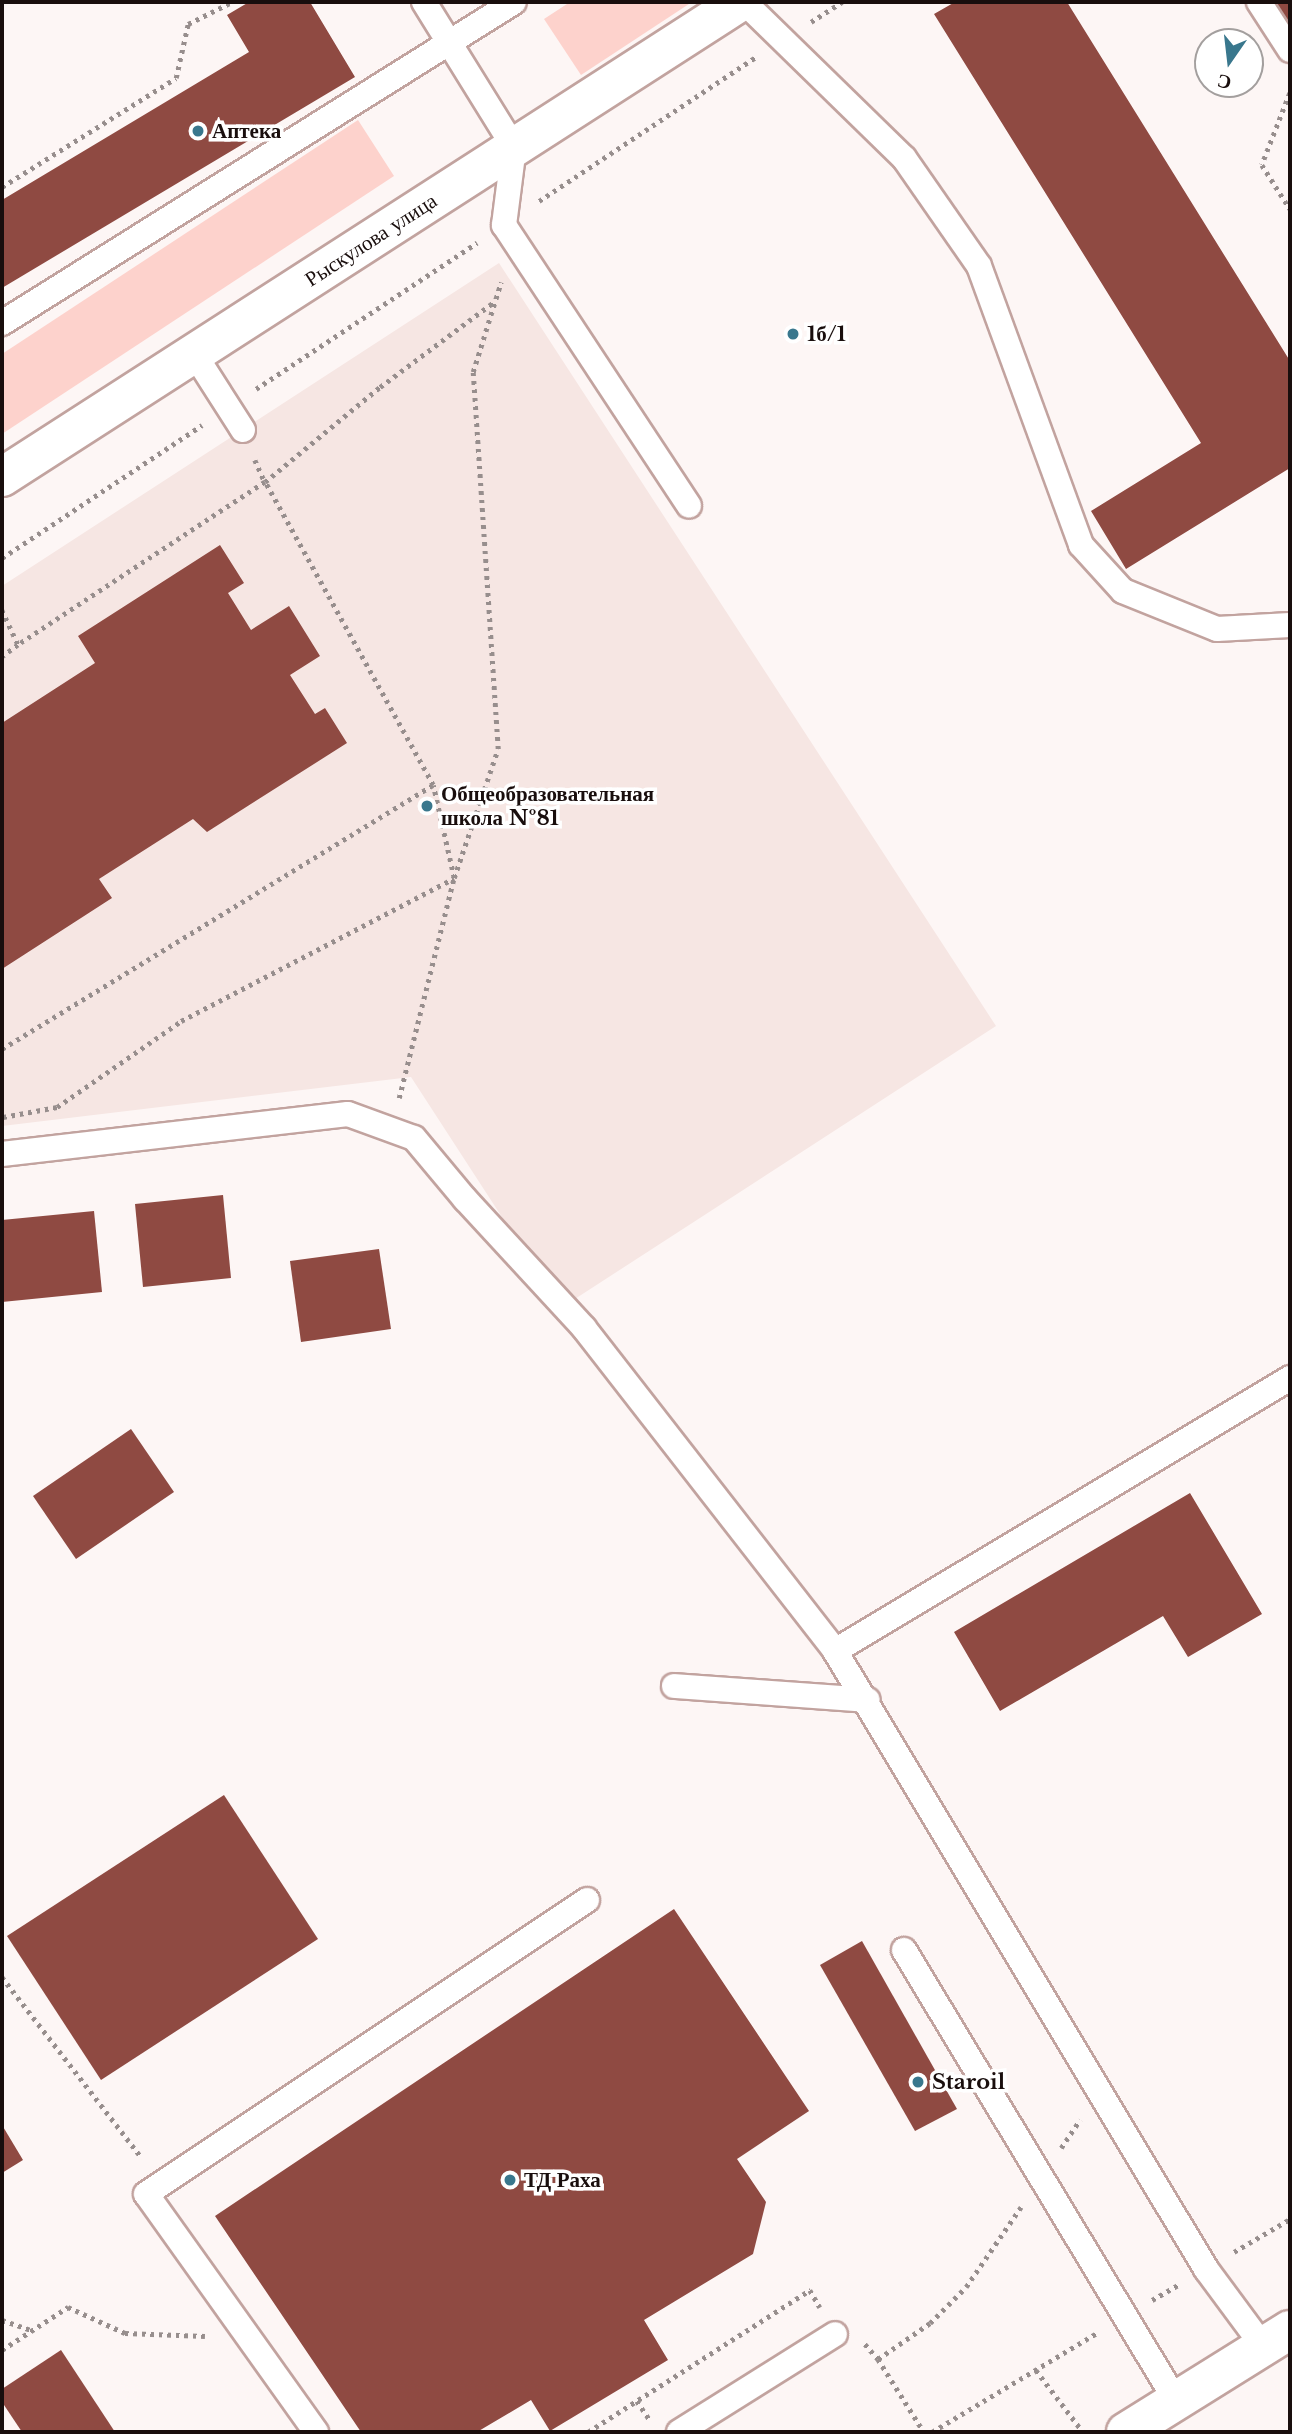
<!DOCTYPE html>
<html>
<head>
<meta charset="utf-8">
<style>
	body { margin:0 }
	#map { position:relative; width:1292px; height:2434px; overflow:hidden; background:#fdf6f5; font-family:"Libre Baskerville",serif }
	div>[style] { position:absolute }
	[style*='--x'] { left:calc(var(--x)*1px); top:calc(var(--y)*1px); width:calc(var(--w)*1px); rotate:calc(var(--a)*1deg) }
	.built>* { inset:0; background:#f6e6e3 }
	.green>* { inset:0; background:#fdd2cc }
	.building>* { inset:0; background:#8f4a42 }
	.path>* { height:4.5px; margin-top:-2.25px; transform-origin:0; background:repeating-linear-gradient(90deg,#978e8d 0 3.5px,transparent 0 8.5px) }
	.roads { filter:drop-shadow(2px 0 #c2a39f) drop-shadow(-2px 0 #c2a39f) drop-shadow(0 2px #c2a39f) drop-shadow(0 -2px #c2a39f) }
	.lane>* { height:24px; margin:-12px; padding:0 12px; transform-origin:12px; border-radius:12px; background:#fff }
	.street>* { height:38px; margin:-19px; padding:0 19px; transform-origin:19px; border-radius:19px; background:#fff }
	.secondary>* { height:38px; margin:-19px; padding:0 19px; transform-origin:19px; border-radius:19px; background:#fff }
	.dots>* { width:19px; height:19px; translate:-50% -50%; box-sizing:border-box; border:4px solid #fff; border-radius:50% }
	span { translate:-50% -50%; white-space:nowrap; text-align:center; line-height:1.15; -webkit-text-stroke:7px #fff; paint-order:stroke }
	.poi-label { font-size:21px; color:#190e0d; font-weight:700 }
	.left { translate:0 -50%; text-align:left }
	.street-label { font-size:21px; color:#190e0d }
	.frame { position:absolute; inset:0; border:4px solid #190e0d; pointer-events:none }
	.north { position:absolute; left:1194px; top:28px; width:70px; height:70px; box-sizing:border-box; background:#fff; border:2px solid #a39f9e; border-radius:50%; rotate:194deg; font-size:19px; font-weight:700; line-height:28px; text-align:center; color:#190e0d }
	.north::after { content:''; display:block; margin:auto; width:24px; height:32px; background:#39778d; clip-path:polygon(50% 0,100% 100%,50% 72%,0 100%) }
</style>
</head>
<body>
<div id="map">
	<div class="built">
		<i style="clip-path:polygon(499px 263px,996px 1026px,561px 1308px,411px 1077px,2px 1126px,2px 586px)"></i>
	</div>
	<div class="green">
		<i style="clip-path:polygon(570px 2px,692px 2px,581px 75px,544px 19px)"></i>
		<i style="clip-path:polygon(358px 120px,394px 176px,2px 434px,2px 354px)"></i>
	</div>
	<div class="building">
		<i style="clip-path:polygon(249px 2px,310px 2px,355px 77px,2px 288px,2px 200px,249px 52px,227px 15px)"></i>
		<i style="clip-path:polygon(955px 2px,1067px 2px,1290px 361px,1290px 468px,1126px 569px,1091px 511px,1201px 443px,934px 14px)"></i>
		<i style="clip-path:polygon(1274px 2px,1290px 2px,1290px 29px)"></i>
		<i style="clip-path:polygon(220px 545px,244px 583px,228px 593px,251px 630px,289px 606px,320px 656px,290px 675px,315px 714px,325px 708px,347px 743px,207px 832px,193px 819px,99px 879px,112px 898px,2px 969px,2px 723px,95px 663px,78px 636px)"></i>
		<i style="clip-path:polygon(223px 1195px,231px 1278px,143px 1287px,135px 1204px)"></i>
		<i style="clip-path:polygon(94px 1211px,102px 1292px,2px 1302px,2px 1220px)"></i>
		<i style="clip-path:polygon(379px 1249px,391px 1329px,301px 1342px,290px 1261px)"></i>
		<i style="clip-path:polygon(131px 1429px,174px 1492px,76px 1559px,33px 1496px)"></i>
		<i style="clip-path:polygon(1190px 1493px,1262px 1614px,1188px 1657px,1163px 1616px,1000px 1711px,954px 1632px)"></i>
		<i style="clip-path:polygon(224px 1795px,318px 1939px,101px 2080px,7px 1936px)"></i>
		<i style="clip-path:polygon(674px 1909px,809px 2111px,737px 2159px,766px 2202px,753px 2254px,644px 2320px,668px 2360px,550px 2431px,531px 2400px,477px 2432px,361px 2432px,215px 2216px)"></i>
		<i style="clip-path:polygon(862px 1941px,957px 2109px,915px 2131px,820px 1965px)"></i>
		<i style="clip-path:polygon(2px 2125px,23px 2160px,2px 2173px)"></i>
		<i style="clip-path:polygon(61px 2350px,115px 2432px,22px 2432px,2px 2402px,2px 2389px)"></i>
	</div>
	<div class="path">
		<i style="--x:811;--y:22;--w:37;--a:-33"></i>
		<i style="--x:1290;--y:93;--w:77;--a:111.3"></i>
		<i style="--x:1262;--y:165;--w:52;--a:57.5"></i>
		<i style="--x:2;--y:187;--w:205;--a:-32.1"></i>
		<i style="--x:176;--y:78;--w:55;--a:-77.5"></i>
		<i style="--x:188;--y:24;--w:49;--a:-26.6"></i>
		<i style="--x:539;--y:201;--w:260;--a:-33.6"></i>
		<i style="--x:256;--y:389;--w:265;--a:-33.5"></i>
		<i style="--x:255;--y:460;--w:24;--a:66"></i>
		<i style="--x:265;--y:482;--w:149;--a:-39.6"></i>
		<i style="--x:380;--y:387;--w:142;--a:-36.7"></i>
		<i style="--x:2;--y:558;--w:240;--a:-33.6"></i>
		<i style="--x:2;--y:610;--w:38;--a:65"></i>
		<i style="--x:18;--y:645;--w:20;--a:143"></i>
		<i style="--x:2;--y:1049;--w:505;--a:-31.49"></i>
		<i style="--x:399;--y:1098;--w:227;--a:-76"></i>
		<i style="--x:454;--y:878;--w:136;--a:-71.2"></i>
		<i style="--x:498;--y:749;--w:378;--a:-93.8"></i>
		<i style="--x:473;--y:372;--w:94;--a:-72.7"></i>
		<i style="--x:3;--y:1117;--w:55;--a:-10.5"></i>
		<i style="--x:57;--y:1107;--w:151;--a:-34.7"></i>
		<i style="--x:181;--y:1021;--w:308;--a:-27.6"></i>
		<i style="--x:454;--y:878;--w:95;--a:-102.7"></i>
		<i style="--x:433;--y:785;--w:346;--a:-119"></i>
		<i style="--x:265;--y:482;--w:296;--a:146.6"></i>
		<i style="--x:2;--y:1977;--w:229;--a:52.3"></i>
		<i style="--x:1061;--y:2148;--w:34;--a:-56"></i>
		<i style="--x:1234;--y:2252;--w:65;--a:-30.5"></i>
		<i style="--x:1152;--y:2300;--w:30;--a:-30"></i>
		<i style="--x:2;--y:2320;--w:31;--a:19"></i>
		<i style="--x:865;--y:2344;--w:20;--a:49"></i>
		<i style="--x:878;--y:2359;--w:86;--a:57.8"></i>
		<i style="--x:2;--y:2350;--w:79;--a:-33.1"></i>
		<i style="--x:68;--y:2307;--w:63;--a:24.5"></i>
		<i style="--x:125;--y:2333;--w:80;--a:2.1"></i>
		<i style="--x:878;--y:2359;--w:63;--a:-34.7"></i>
		<i style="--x:930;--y:2323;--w:51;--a:-45"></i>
		<i style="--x:966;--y:2287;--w:97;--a:-55.5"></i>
		<i style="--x:1036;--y:2370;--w:78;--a:52.8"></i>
		<i style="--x:637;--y:2401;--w:23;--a:56"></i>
		<i style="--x:588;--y:2432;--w:264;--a:-32.6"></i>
		<i style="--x:810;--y:2290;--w:20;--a:60"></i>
		<i style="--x:932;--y:2432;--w:192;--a:-31"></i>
	</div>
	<div class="roads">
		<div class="lane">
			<i style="--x:424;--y:2;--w:171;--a:58.2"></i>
			<i style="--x:514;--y:147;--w:79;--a:97.3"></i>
			<i style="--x:504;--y:225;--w:336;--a:56.6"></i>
			<i style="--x:744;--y:2;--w:223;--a:44.3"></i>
			<i style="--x:904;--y:158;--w:131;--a:55.2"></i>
			<i style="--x:979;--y:266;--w:297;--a:69.9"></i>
			<i style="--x:1081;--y:545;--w:62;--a:47.6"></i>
			<i style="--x:1123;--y:591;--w:101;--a:22"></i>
			<i style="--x:1217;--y:629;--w:73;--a:-3.1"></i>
			<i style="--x:1259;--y:2;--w:57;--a:57.1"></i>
			<i style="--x:2;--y:323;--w:604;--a:-32.09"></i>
			<i style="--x:195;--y:355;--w:89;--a:57.4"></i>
			<i style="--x:2;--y:1154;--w:348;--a:-6.6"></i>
			<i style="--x:348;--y:1114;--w:70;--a:20"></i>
			<i style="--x:414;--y:1138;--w:80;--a:50.1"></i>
			<i style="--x:465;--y:1199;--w:176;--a:47.3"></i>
			<i style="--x:584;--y:1328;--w:409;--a:52.1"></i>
			<i style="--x:835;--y:1651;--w:721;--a:59.02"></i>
			<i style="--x:1206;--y:2269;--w:96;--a:53.5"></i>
			<i style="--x:835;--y:1651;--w:531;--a:-30.96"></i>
			<i style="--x:674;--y:1686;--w:194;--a:4.1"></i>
			<i style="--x:904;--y:1950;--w:524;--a:58.89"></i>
			<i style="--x:316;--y:2432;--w:292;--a:-125.5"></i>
			<i style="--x:146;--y:2194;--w:530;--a:-33.69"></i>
			<i style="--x:679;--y:2432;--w:184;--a:-32.1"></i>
		</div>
		<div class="street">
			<i style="--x:2;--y:477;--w:878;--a:-32.77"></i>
		</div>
		<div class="secondary">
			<i style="--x:1126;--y:2432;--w:193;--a:-31.9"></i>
		</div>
	</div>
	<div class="dots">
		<i style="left:198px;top:131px;background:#39778d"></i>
		<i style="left:793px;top:334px;background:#39778d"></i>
		<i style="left:427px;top:806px;background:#39778d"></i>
		<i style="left:918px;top:2082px;background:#39778d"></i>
		<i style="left:510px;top:2180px;background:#39778d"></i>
	</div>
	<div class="poi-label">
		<span class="left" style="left:212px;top:131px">Аптека</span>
		<span class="left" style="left:807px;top:334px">1б/1</span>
		<span class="left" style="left:441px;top:806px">Общеобразовательная<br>школа №81</span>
		<span class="left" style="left:932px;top:2082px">Staroil</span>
		<span class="left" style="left:524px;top:2180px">ТД Раха</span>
	</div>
	<div class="street-label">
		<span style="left:371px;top:240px;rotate:-33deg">Рыскулова улица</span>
	</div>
	<div class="frame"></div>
	<div class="north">С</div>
</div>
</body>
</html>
